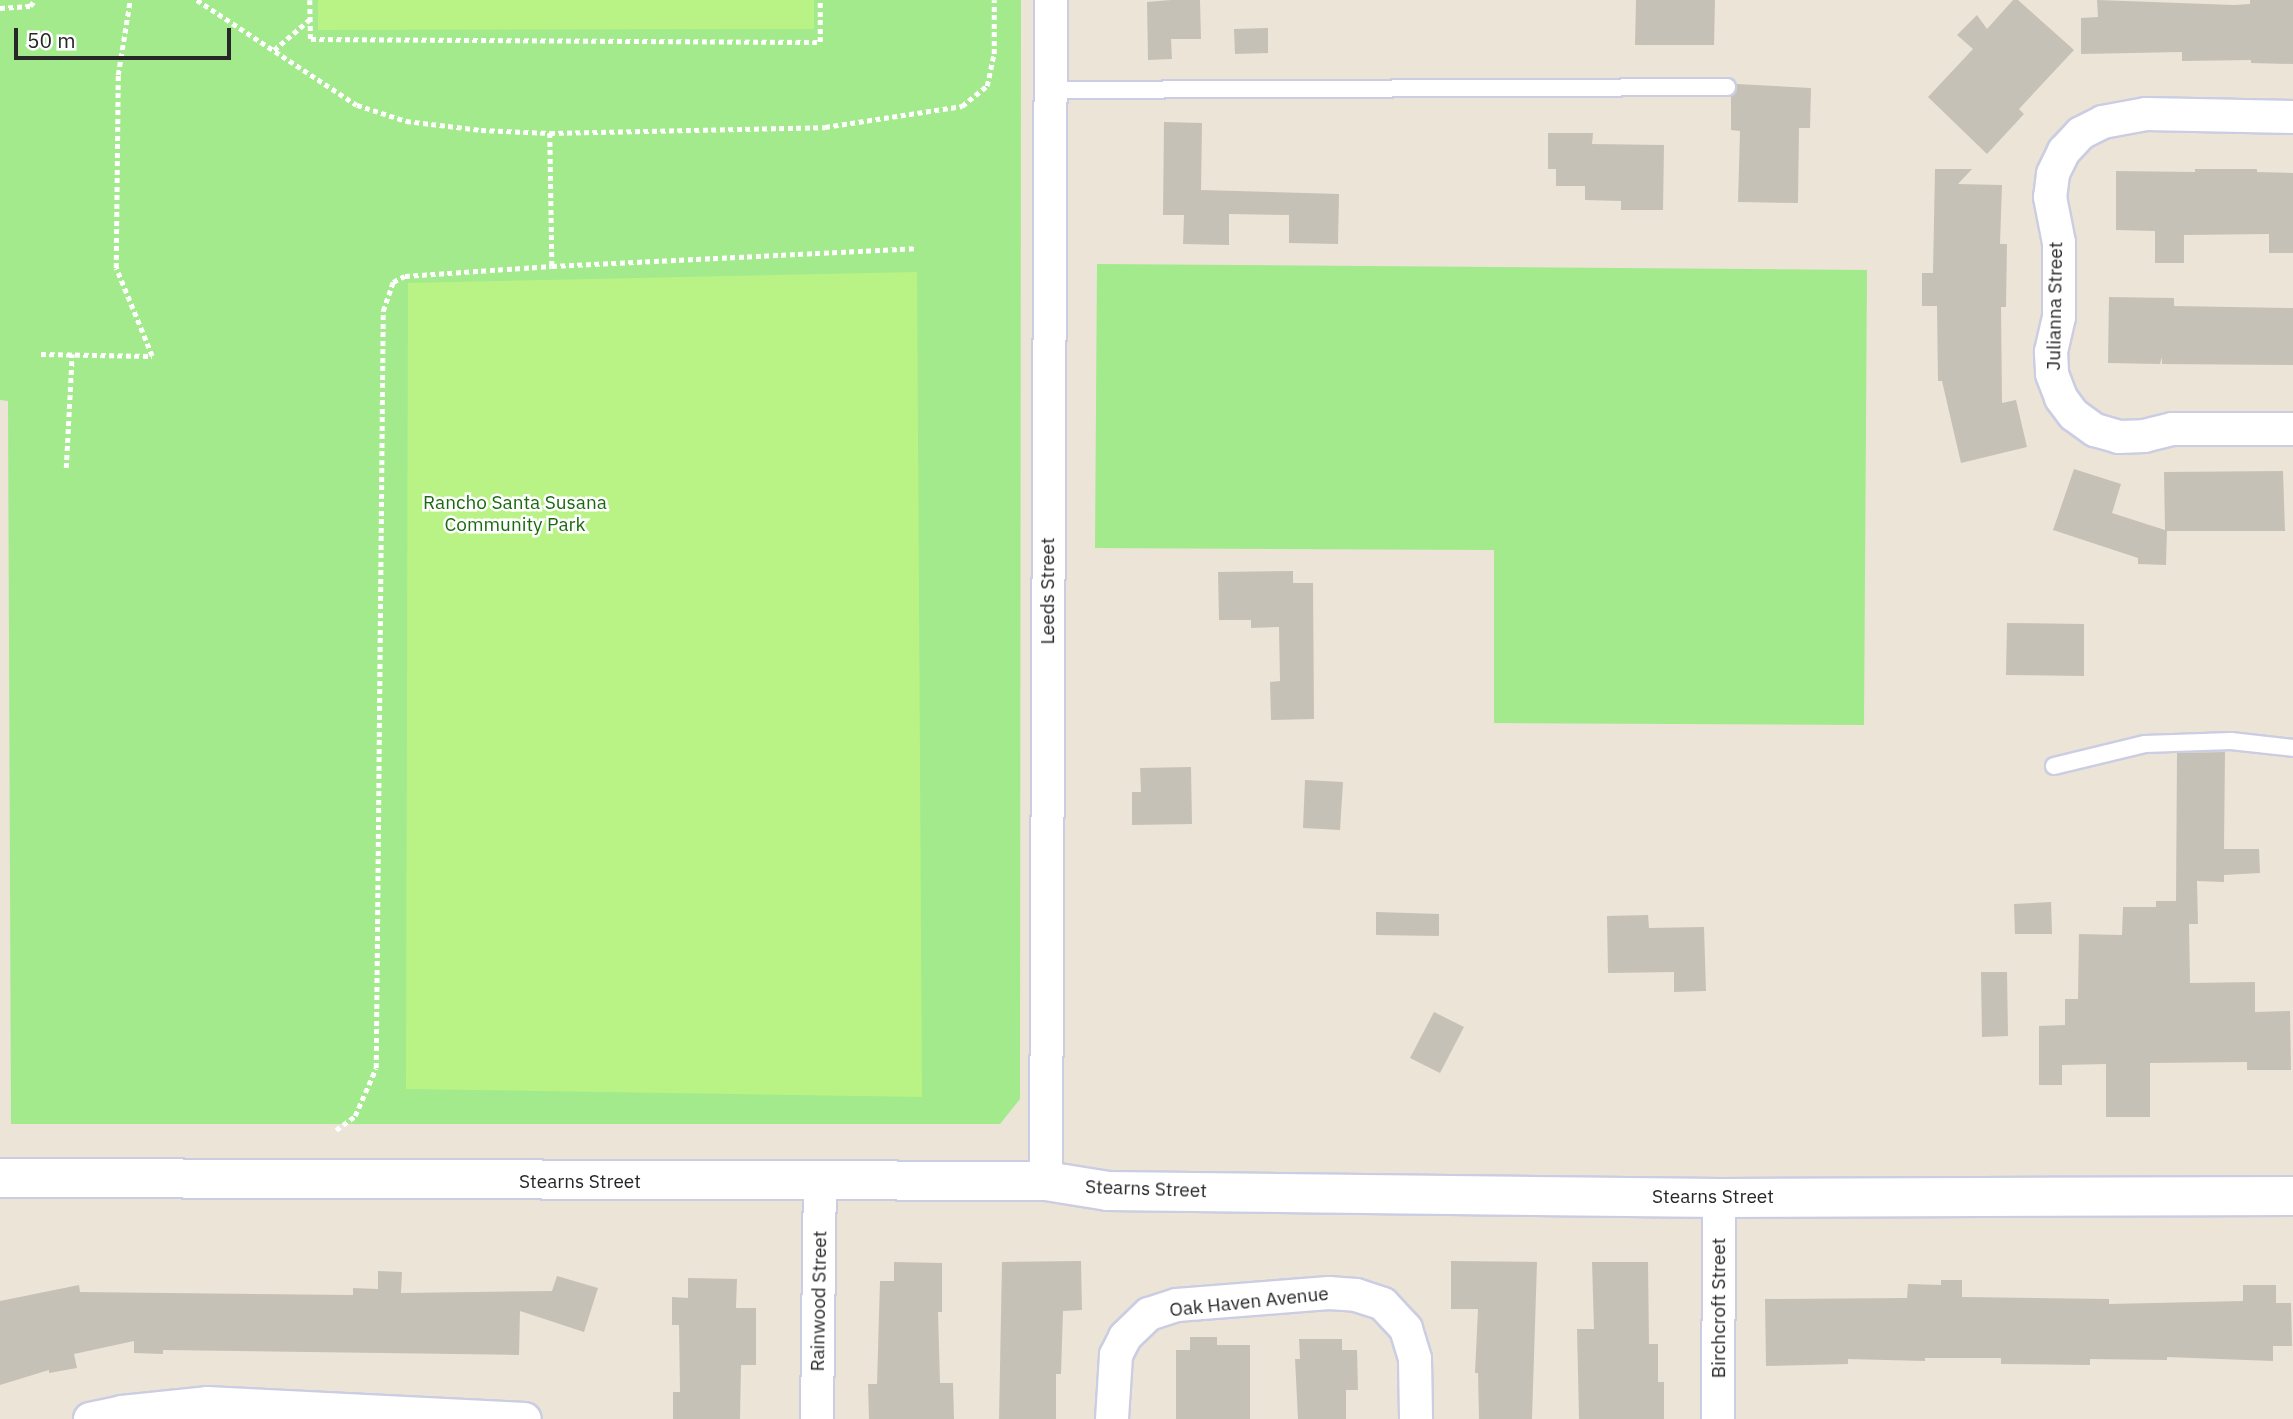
<!DOCTYPE html>
<html>
<head>
<meta charset="utf-8">
<style>
	body { margin:0 }
	#map { position:relative; width:2293px; height:1419px; overflow:hidden; background:#ece4d6; font-family:"IBM Plex Sans",sans-serif }
	div>[style] { position:absolute }
	[style*='--x'] { left:calc(var(--x)*1px); top:calc(var(--y)*1px); width:calc(var(--w)*1px); rotate:calc(var(--a)*1deg) }
	.green>* { inset:0; background:#a2ea8b }
	.pitch>* { inset:0; background:#b9f385 }
	.building>* { inset:0; background:#c6c1b6 }
	.path>* { height:4.5px; margin-top:-2.25px; transform-origin:0; background:repeating-linear-gradient(90deg,#fff 0 5px,transparent 0 8.5px) }
	.roads { filter:drop-shadow(2px 0 #cbcde2) drop-shadow(-2px 0 #cbcde2) drop-shadow(0 2px #cbcde2) drop-shadow(0 -2px #cbcde2) }
	.lane>* { height:16px; margin:-8px; padding:0 8px; transform-origin:8px; border-radius:8px; background:#fff }
	.street>* { height:32px; margin:-16px; padding:0 16px; transform-origin:16px; border-radius:16px; background:#fff }
	.secondary>* { height:38px; margin:-19px; padding:0 19px; transform-origin:19px; border-radius:19px; background:#fff }
	span { translate:-50% -50%; white-space:nowrap; text-align:center; line-height:1.15; -webkit-text-stroke:5px #fff; paint-order:stroke }
	.street-label { font-size:19px; color:#272727 }
	.park-label { font-size:19px; color:#1a6a11 }
	.scale { position:absolute; left:14px; top:28px; width:217px; height:32px; box-sizing:border-box; border:4px solid #272727; border-top:0; padding-left:9px; font-size:21px; line-height:24px; white-space:nowrap; color:#272727; -webkit-text-stroke:5px #fff; paint-order:stroke }
</style>
</head>
<body>
<div id="map">
	<div class="green">
		<i style="clip-path:polygon(0 0,1021px 0,1020px 1099px,1000px 1124px,11px 1124px,8px 401px,0 400px)"></i>
		<i style="clip-path:polygon(1097px 264px,1867px 270px,1864px 725px,1494px 723px,1494px 550px,1095px 548px)"></i>
	</div>
	<div class="pitch">
		<i style="clip-path:polygon(318px 0,814px 0,814px 29px,318px 30px)"></i>
		<i style="clip-path:polygon(917px 272px,922px 1097px,406px 1089px,408px 283px)"></i>
	</div>
	<div class="building">
		<i style="clip-path:polygon(1171px 0,1200px 0,1201px 39px,1171px 39px,1172px 59px,1148px 60px,1147px 2px)"></i>
		<i style="clip-path:polygon(1636px 0,1715px 0,1714px 45px,1635px 45px)"></i>
		<i style="clip-path:polygon(2013px 0,2018px 0,2074px 50px,2019px 109px,2024px 114px,1987px 154px,1928px 97px,1973px 49px,1957px 35px,1977px 15px,1987px 29px)"></i>
		<i style="clip-path:polygon(2097px 0,2234px 5px,2250px 4px,2250px 0,2293px 0,2293px 64px,2251px 63px,2251px 60px,2182px 61px,2182px 52px,2081px 54px,2081px 18px,2098px 17px)"></i>
		<i style="clip-path:polygon(1268px 28px,1268px 53px,1235px 54px,1234px 29px)"></i>
		<i style="clip-path:polygon(1737px 84px,1811px 88px,1810px 128px,1799px 128px,1798px 203px,1738px 202px,1740px 131px,1731px 130px,1731px 96px,1736px 92px)"></i>
		<i style="clip-path:polygon(1164px 122px,1202px 123px,1201px 190px,1339px 194px,1338px 244px,1289px 243px,1289px 215px,1229px 214px,1229px 245px,1183px 244px,1184px 215px,1163px 215px)"></i>
		<i style="clip-path:polygon(1548px 133px,1593px 133px,1592px 144px,1664px 145px,1663px 210px,1621px 210px,1621px 201px,1585px 200px,1585px 186px,1556px 186px,1556px 169px,1548px 169px)"></i>
		<i style="clip-path:polygon(1935px 169px,1972px 169px,1958px 184px,2002px 185px,2000px 244px,2007px 244px,2006px 307px,2001px 307px,2002px 403px,2016px 400px,2027px 447px,1961px 463px,1942px 381px,1938px 381px,1937px 306px,1922px 306px,1922px 273px,1933px 273px)"></i>
		<i style="clip-path:polygon(2195px 169px,2257px 169px,2257px 172px,2293px 173px,2293px 253px,2269px 253px,2269px 234px,2184px 235px,2184px 263px,2155px 263px,2155px 231px,2116px 230px,2116px 171px,2195px 172px)"></i>
		<i style="clip-path:polygon(2109px 297px,2174px 298px,2174px 306px,2293px 308px,2293px 365px,2162px 364px,2162px 357px,2160px 364px,2108px 363px)"></i>
		<i style="clip-path:polygon(2074px 469px,2121px 484px,2112px 513px,2165px 530px,2164px 472px,2283px 471px,2285px 531px,2167px 531px,2166px 565px,2138px 564px,2138px 558px,2053px 530px)"></i>
		<i style="clip-path:polygon(1293px 571px,1293px 583px,1313px 583px,1314px 719px,1271px 720px,1270px 682px,1280px 681px,1279px 627px,1251px 628px,1251px 620px,1219px 620px,1218px 572px)"></i>
		<i style="clip-path:polygon(2007px 623px,2084px 624px,2084px 676px,2006px 675px)"></i>
		<i style="clip-path:polygon(2225px 752px,2224px 849px,2259px 849px,2260px 873px,2224px 875px,2224px 882px,2197px 881px,2198px 924px,2189px 924px,2190px 983px,2255px 982px,2255px 1012px,2290px 1011px,2291px 1070px,2247px 1070px,2247px 1062px,2150px 1063px,2150px 1117px,2106px 1117px,2106px 1064px,2062px 1065px,2062px 1085px,2039px 1085px,2039px 1026px,2065px 1025px,2065px 999px,2078px 999px,2079px 934px,2122px 935px,2123px 907px,2156px 907px,2156px 901px,2176px 901px,2177px 753px)"></i>
		<i style="clip-path:polygon(1191px 767px,1192px 824px,1132px 825px,1132px 792px,1141px 792px,1140px 768px)"></i>
		<i style="clip-path:polygon(1305px 780px,1343px 782px,1340px 830px,1303px 828px)"></i>
		<i style="clip-path:polygon(2051px 902px,2052px 934px,2015px 934px,2014px 904px)"></i>
		<i style="clip-path:polygon(1376px 912px,1439px 914px,1439px 936px,1376px 935px)"></i>
		<i style="clip-path:polygon(1648px 915px,1649px 928px,1704px 927px,1706px 991px,1674px 992px,1674px 972px,1608px 973px,1607px 916px)"></i>
		<i style="clip-path:polygon(1981px 972px,2007px 972px,2008px 1036px,1982px 1037px)"></i>
		<i style="clip-path:polygon(1434px 1012px,1464px 1027px,1440px 1073px,1410px 1058px)"></i>
		<i style="clip-path:polygon(1081px 1261px,1082px 1310px,1063px 1311px,1061px 1374px,1056px 1374px,1056px 1419px,999px 1419px,1002px 1262px)"></i>
		<i style="clip-path:polygon(1451px 1261px,1537px 1262px,1532px 1419px,1479px 1419px,1478px 1373px,1475px 1373px,1478px 1309px,1451px 1309px)"></i>
		<i style="clip-path:polygon(894px 1262px,942px 1263px,942px 1312px,938px 1312px,940px 1383px,953px 1383px,954px 1419px,869px 1419px,868px 1384px,877px 1384px,880px 1281px,894px 1281px)"></i>
		<i style="clip-path:polygon(1592px 1262px,1648px 1262px,1649px 1344px,1658px 1344px,1658px 1382px,1664px 1382px,1664px 1419px,1579px 1419px,1577px 1329px,1594px 1329px)"></i>
		<i style="clip-path:polygon(378px 1271px,402px 1272px,401px 1293px,552px 1291px,557px 1276px,598px 1288px,584px 1332px,520px 1311px,519px 1355px,163px 1350px,163px 1354px,134px 1353px,134px 1341px,74px 1354px,77px 1368px,49px 1373px,49px 1370px,0 1385px,0 1301px,79px 1285px,80px 1292px,353px 1295px,353px 1288px,378px 1289px)"></i>
		<i style="clip-path:polygon(688px 1278px,737px 1279px,736px 1308px,756px 1308px,756px 1365px,741px 1365px,740px 1419px,673px 1419px,673px 1392px,680px 1392px,679px 1325px,672px 1325px,672px 1297px,688px 1298px)"></i>
		<i style="clip-path:polygon(1941px 1280px,1962px 1280px,1962px 1297px,2109px 1299px,2109px 1304px,2243px 1301px,2243px 1285px,2276px 1285px,2276px 1303px,2291px 1303px,2292px 1346px,2273px 1346px,2273px 1361px,2167px 1357px,2167px 1360px,2090px 1359px,2090px 1365px,2001px 1364px,2001px 1358px,1925px 1358px,1925px 1361px,1848px 1359px,1848px 1364px,1766px 1366px,1765px 1299px,1907px 1298px,1908px 1284px,1941px 1285px)"></i>
		<i style="clip-path:polygon(1190px 1337px,1217px 1337px,1217px 1345px,1250px 1345px,1250px 1419px,1176px 1419px,1176px 1350px,1190px 1350px)"></i>
		<i style="clip-path:polygon(1299px 1339px,1342px 1339px,1342px 1350px,1357px 1350px,1358px 1390px,1346px 1390px,1346px 1419px,1298px 1419px,1295px 1359px,1300px 1359px)"></i>
	</div>
	<div class="path">
		<i style="--x:197;--y:0;--w:191;--a:33.3"></i>
		<i style="--x:357;--y:105;--w:52;--a:18.1"></i>
		<i style="--x:406;--y:121;--w:76;--a:6.8"></i>
		<i style="--x:481;--y:130;--w:69;--a:2.5"></i>
		<i style="--x:550;--y:133;--w:275;--a:-1.2"></i>
		<i style="--x:825;--y:127;--w:139;--a:-8.7"></i>
		<i style="--x:962;--y:106;--w:32;--a:-39"></i>
		<i style="--x:987;--y:86;--w:33;--a:-78"></i>
		<i style="--x:994;--y:54;--w:54;--a:-90"></i>
		<i style="--x:310;--y:0;--w:39;--a:89"></i>
		<i style="--x:311;--y:39;--w:509;--a:0.34"></i>
		<i style="--x:820;--y:42;--w:42;--a:-90"></i>
		<i style="--x:0;--y:8;--w:30;--a:-4"></i>
		<i style="--x:30;--y:6;--w:8;--a:-50"></i>
		<i style="--x:274;--y:50;--w:46;--a:-40.6"></i>
		<i style="--x:550;--y:133;--w:133;--a:89.1"></i>
		<i style="--x:41;--y:354;--w:111;--a:1"></i>
		<i style="--x:152;--y:356;--w:95;--a:-112.2"></i>
		<i style="--x:116;--y:268;--w:193;--a:-89.4"></i>
		<i style="--x:118;--y:75;--w:76;--a:-80.9"></i>
		<i style="--x:66;--y:468;--w:114;--a:-87"></i>
		<i style="--x:336;--y:1130;--w:24;--a:-36"></i>
		<i style="--x:355;--y:1116;--w:52;--a:-66.4"></i>
		<i style="--x:376;--y:1068;--w:757;--a:-89.47"></i>
		<i style="--x:383;--y:311;--w:31;--a:-71"></i>
		<i style="--x:393;--y:282;--w:13;--a:-27"></i>
		<i style="--x:405;--y:276;--w:147;--a:-3.9"></i>
		<i style="--x:552;--y:266;--w:364;--a:-2.8"></i>
	</div>
	<div class="roads">
		<div class="lane">
			<i style="--x:1050;--y:90;--w:677;--a:-0.25"></i>
			<i style="--x:2054;--y:766;--w:94;--a:-13.6"></i>
			<i style="--x:2145;--y:744;--w:86;--a:-2"></i>
			<i style="--x:2231;--y:741;--w:62;--a:6.4"></i>
		</div>
		<div class="street">
			<i style="--x:2293;--y:117;--w:147;--a:-178.8"></i>
			<i style="--x:2146;--y:114;--w:44;--a:169.5"></i>
			<i style="--x:2103;--y:122;--w:25;--a:153"></i>
			<i style="--x:2081;--y:133;--w:25;--a:133"></i>
			<i style="--x:2064;--y:151;--w:25;--a:116"></i>
			<i style="--x:2053;--y:174;--w:23;--a:97"></i>
			<i style="--x:2050;--y:197;--w:47;--a:78.9"></i>
			<i style="--x:2059;--y:243;--w:74;--a:90"></i>
			<i style="--x:2059;--y:317;--w:36;--a:103"></i>
			<i style="--x:2051;--y:352;--w:22;--a:87"></i>
			<i style="--x:2052;--y:374;--w:26;--a:69"></i>
			<i style="--x:2061;--y:398;--w:21;--a:53"></i>
			<i style="--x:2074;--y:415;--w:26;--a:36"></i>
			<i style="--x:2095;--y:430;--w:25;--a:16"></i>
			<i style="--x:2119;--y:437;--w:25;--a:-2"></i>
			<i style="--x:2144;--y:436;--w:29;--a:-14"></i>
			<i style="--x:2172;--y:429;--w:121;--a:0"></i>
			<i style="--x:1046;--y:1181;--w:1181;--a:-89.76"></i>
			<i style="--x:90;--y:1419;--w:33;--a:-12"></i>
			<i style="--x:122;--y:1412;--w:85;--a:-6"></i>
			<i style="--x:207;--y:1403;--w:318;--a:2.9"></i>
			<i style="--x:817;--y:1419;--w:236;--a:-89.3"></i>
			<i style="--x:1112;--y:1419;--w:64;--a:-86.4"></i>
			<i style="--x:1116;--y:1355;--w:20;--a:-63"></i>
			<i style="--x:1125;--y:1337;--w:33;--a:-44"></i>
			<i style="--x:1149;--y:1314;--w:29;--a:-18"></i>
			<i style="--x:1177;--y:1305;--w:152;--a:-4.5"></i>
			<i style="--x:1329;--y:1293;--w:27;--a:4"></i>
			<i style="--x:1356;--y:1295;--w:28;--a:18"></i>
			<i style="--x:1383;--y:1304;--w:34;--a:47"></i>
			<i style="--x:1406;--y:1329;--w:31;--a:73"></i>
			<i style="--x:1415;--y:1359;--w:60;--a:89"></i>
			<i style="--x:1718;--y:1419;--w:221;--a:-89.7"></i>
		</div>
		<div class="secondary">
			<i style="--x:0;--y:1178;--w:1046;--a:0.16"></i>
			<i style="--x:1046;--y:1181;--w:63;--a:9.2"></i>
			<i style="--x:1108;--y:1191;--w:611;--a:0.66"></i>
			<i style="--x:1719;--y:1198;--w:574;--a:-0.2"></i>
		</div>
	</div>
	<div class="street-label">
		<span style="left:2055px;top:306px;rotate:-89deg">Julianna Street</span>
		<span style="left:1048px;top:591px;rotate:-90deg">Leeds Street</span>
		<span style="left:580px;top:1182px">Stearns Street</span>
		<span style="left:1146px;top:1189px;rotate:2deg">Stearns Street</span>
		<span style="left:1713px;top:1197px">Stearns Street</span>
		<span style="left:819px;top:1301px;rotate:-89deg">Rainwood Street</span>
		<span style="left:1249px;top:1302px;rotate:-6deg">Oak Haven Avenue</span>
		<span style="left:1719px;top:1308px;rotate:-90deg">Birchcroft Street</span>
	</div>
	<div class="park-label">
		<span style="left:515px;top:514px">Rancho Santa Susana<br>Community Park</span>
	</div>
	<div class="scale">50 m</div>
</div>
</body>
</html>
